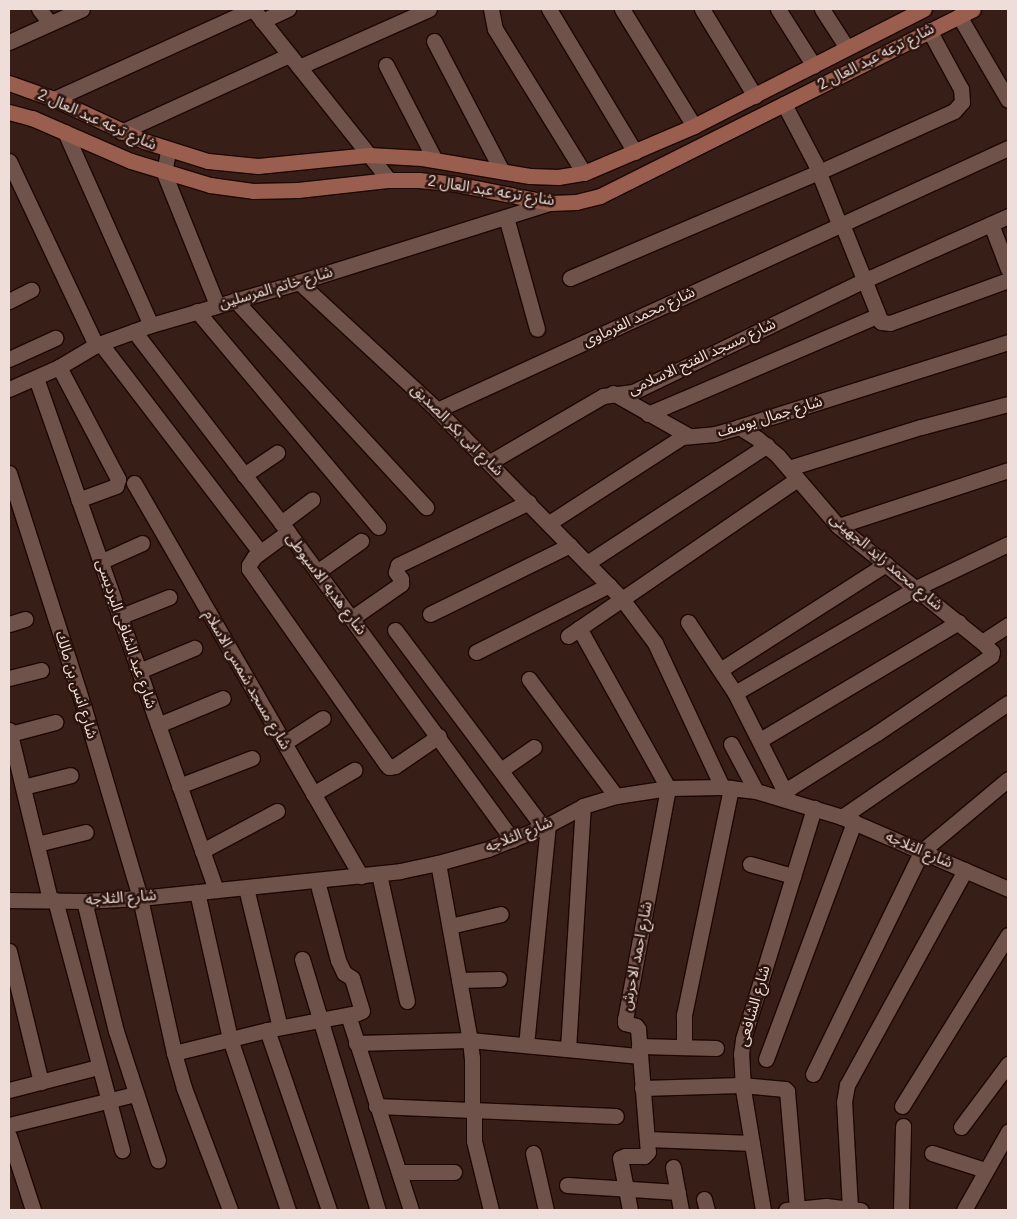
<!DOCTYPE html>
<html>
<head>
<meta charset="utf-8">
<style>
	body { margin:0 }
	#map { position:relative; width:1017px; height:1219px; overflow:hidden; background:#371e17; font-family:Roboto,"Noto Sans Arabic",sans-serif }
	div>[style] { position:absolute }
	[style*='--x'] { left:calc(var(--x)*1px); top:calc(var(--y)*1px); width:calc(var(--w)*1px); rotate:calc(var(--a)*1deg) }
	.roads { filter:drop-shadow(1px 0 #1d0703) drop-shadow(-1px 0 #1d0703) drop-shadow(0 1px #1d0703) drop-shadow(0 -1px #1d0703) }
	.street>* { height:15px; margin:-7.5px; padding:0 7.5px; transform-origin:7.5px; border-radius:7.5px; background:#6f524a }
	.secondary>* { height:15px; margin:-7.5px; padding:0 7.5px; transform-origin:7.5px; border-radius:7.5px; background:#995e4e }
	span { translate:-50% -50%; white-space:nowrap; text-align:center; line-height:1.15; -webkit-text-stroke:5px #2c140e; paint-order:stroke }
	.street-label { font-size:15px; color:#eeddd8 }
	.frame { position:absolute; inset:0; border:10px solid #eeddd8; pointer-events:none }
</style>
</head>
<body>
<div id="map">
	<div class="roads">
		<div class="street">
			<i style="--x:39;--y:9;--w:18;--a:52"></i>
			<i style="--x:253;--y:9;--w:218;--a:51.5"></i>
			<i style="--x:491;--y:9;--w:20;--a:79"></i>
			<i style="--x:495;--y:29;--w:169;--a:58.3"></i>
			<i style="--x:549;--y:9;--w:167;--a:59"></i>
			<i style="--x:622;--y:9;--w:137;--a:58.4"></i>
			<i style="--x:702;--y:9;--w:102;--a:58.7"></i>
			<i style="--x:778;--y:9;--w:67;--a:57.7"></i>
			<i style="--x:822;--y:9;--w:46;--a:57.3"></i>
			<i style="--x:959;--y:16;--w:97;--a:59.7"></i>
			<i style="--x:262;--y:21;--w:29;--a:-25"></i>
			<i style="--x:434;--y:41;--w:147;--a:62.4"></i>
			<i style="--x:9;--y:42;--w:80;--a:-24.3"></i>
			<i style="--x:386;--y:65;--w:107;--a:62.7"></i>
			<i style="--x:299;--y:67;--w:142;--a:-24"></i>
			<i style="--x:54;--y:99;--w:217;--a:-24.4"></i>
			<i style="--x:784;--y:104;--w:67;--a:62.3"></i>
			<i style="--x:815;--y:163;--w:68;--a:68.4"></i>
			<i style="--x:65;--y:132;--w:211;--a:66"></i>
			<i style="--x:121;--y:132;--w:185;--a:-24.6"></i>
			<i style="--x:168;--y:151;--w:22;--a:100"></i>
			<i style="--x:164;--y:173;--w:142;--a:68.1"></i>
			<i style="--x:9;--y:161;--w:204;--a:64.7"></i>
			<i style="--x:506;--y:217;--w:116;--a:74.5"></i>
			<i style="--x:842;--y:224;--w:105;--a:68.3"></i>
			<i style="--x:881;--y:322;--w:9;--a:6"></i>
			<i style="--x:890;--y:323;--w:126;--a:-20"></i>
			<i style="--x:991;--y:224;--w:48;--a:69.3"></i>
			<i style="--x:570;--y:278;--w:271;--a:-23.1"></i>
			<i style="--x:819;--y:172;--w:148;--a:-24.3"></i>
			<i style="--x:954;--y:111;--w:12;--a:-48"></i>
			<i style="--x:962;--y:102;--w:13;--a:-94"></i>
			<i style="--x:961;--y:89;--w:67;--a:-118.5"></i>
			<i style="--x:299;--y:282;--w:188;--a:42.8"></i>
			<i style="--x:437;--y:410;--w:264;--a:45.6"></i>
			<i style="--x:622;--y:599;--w:55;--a:53.1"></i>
			<i style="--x:655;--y:643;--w:159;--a:65"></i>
			<i style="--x:235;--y:300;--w:282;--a:47.3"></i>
			<i style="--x:9;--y:301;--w:25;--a:-27"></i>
			<i style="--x:197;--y:311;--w:282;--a:50"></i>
			<i style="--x:134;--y:331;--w:253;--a:52.5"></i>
			<i style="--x:288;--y:532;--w:381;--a:53.9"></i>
			<i style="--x:101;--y:344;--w:262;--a:52.6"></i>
			<i style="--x:9;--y:359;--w:51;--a:-24.5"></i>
			<i style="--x:59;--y:367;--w:127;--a:62.2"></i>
			<i style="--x:118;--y:479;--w:7;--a:106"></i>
			<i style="--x:116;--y:486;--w:40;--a:159.8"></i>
			<i style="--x:36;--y:378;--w:543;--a:70.63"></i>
			<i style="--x:9;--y:389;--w:55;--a:-23.7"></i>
			<i style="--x:59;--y:367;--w:43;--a:-30.7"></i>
			<i style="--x:96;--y:345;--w:59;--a:-20"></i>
			<i style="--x:151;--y:325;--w:154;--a:-16.2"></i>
			<i style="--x:299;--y:282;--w:263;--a:-17.5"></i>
			<i style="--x:613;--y:393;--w:87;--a:29.5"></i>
			<i style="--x:437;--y:410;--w:628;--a:-24.65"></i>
			<i style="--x:648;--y:414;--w:249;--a:-23.2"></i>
			<i style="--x:739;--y:427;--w:22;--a:32"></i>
			<i style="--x:758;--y:439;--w:26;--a:40"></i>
			<i style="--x:778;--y:456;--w:92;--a:49.4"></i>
			<i style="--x:838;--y:526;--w:185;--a:38.9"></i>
			<i style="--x:982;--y:642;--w:14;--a:45"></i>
			<i style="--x:992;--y:652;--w:4;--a:104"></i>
			<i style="--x:991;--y:656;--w:138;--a:146"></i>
			<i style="--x:877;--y:733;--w:109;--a:147.8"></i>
			<i style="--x:490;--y:462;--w:131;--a:-30.3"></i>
			<i style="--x:603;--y:396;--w:30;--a:-8"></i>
			<i style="--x:633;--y:392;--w:255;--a:-25.8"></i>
			<i style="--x:863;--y:281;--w:159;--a:-24.1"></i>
			<i style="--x:789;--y:468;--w:138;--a:-17.3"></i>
			<i style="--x:921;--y:427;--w:90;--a:-14.8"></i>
			<i style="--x:9;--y:473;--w:244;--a:72.3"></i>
			<i style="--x:83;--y:705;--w:201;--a:73.5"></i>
			<i style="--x:140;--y:898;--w:159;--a:77.6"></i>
			<i style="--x:174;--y:1053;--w:36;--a:74"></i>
			<i style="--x:184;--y:1088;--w:130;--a:69.3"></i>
			<i style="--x:244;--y:475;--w:40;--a:-34"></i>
			<i style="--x:134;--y:483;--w:454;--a:60"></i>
			<i style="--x:281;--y:523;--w:39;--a:-37"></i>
			<i style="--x:549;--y:523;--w:158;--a:-32.9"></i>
			<i style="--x:682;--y:437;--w:33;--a:-5"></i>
			<i style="--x:715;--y:434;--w:25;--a:-16"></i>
			<i style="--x:739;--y:427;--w:282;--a:-17.5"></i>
			<i style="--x:838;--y:526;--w:179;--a:-18.2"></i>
			<i style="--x:288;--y:532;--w:42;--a:143.7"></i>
			<i style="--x:254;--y:557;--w:9;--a:122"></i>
			<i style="--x:249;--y:565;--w:4;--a:90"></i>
			<i style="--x:249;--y:569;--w:238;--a:54.9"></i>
			<i style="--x:386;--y:764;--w:4;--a:45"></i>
			<i style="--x:389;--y:767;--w:6;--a:-9"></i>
			<i style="--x:395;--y:766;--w:53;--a:-34.3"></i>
			<i style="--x:100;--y:562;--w:46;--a:-24.3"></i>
			<i style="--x:587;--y:563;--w:215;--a:-33.2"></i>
			<i style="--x:317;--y:572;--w:54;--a:-35.2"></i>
			<i style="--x:430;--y:614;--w:156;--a:-26.2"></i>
			<i style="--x:119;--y:617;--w:54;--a:-21.8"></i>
			<i style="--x:352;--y:618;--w:60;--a:-34.8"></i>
			<i style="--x:401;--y:584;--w:5;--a:-90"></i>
			<i style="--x:401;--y:579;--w:9;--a:-126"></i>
			<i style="--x:396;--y:572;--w:7;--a:-74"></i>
			<i style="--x:398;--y:565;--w:145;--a:-25.7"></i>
			<i style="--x:688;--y:622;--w:85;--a:56.5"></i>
			<i style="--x:735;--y:693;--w:118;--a:63.2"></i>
			<i style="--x:9;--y:624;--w:17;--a:-17"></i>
			<i style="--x:579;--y:628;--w:183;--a:60.9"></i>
			<i style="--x:668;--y:788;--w:235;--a:100.5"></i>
			<i style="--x:625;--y:1019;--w:4;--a:90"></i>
			<i style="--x:625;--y:1023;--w:11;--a:15"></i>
			<i style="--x:636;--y:1026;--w:4;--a:56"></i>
			<i style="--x:638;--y:1029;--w:123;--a:85.4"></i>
			<i style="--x:648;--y:1152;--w:6;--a:135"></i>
			<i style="--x:644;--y:1156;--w:19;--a:180"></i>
			<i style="--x:625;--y:1156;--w:5;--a:158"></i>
			<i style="--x:620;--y:1158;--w:53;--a:79.1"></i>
			<i style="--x:395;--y:630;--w:246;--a:53.1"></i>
			<i style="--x:568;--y:636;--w:278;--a:-34.4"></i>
			<i style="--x:982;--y:642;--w:31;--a:-33"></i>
			<i style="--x:476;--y:652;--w:149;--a:-26.7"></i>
			<i style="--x:720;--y:670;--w:197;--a:-32.6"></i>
			<i style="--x:139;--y:671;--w:60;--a:-22.7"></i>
			<i style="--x:9;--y:678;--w:33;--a:-14"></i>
			<i style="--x:529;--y:679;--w:146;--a:53.4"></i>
			<i style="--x:735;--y:693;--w:209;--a:-30.1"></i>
			<i style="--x:916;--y:588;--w:102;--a:-25.6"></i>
			<i style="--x:158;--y:725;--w:70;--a:-22.6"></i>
			<i style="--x:9;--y:730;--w:175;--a:76.4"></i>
			<i style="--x:10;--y:734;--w:47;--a:-14.9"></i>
			<i style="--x:760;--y:740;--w:231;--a:-30.7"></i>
			<i style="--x:284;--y:743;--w:46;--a:-32.7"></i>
			<i style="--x:731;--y:744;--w:53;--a:62"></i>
			<i style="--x:501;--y:770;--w:40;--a:-34.9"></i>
			<i style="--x:179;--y:786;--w:78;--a:-21"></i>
			<i style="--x:23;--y:787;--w:49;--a:-14"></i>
			<i style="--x:313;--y:794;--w:48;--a:-30.3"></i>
			<i style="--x:842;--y:817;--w:201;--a:-34.5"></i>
			<i style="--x:37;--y:844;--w:50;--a:-13.8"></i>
			<i style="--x:202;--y:851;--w:85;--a:-28.1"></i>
			<i style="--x:438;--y:863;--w:180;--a:79.8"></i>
			<i style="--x:470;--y:1040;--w:18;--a:84"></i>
			<i style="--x:472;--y:1058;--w:51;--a:90"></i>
			<i style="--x:750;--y:864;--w:45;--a:15.6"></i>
			<i style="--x:379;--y:874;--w:130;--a:77.6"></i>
			<i style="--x:246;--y:888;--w:143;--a:76.3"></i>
			<i style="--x:197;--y:892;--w:151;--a:77.3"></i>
			<i style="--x:230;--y:1039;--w:181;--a:71.3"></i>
			<i style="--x:9;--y:900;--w:75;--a:0.8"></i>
			<i style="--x:84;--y:901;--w:56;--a:-3.1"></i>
			<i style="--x:140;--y:898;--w:261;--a:-5.9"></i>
			<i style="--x:400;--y:871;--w:39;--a:-12"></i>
			<i style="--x:438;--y:863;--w:52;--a:-15.6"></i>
			<i style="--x:488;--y:849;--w:65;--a:-21.8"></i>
			<i style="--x:548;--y:825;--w:40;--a:-28"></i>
			<i style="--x:583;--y:806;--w:34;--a:-17"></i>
			<i style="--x:616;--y:796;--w:53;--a:-8.7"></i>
			<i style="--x:668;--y:788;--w:54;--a:-1.1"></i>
			<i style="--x:722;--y:787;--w:34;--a:7"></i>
			<i style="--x:756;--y:791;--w:90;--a:16.8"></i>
			<i style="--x:842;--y:817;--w:181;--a:23.4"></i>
			<i style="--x:55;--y:900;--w:259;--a:75"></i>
			<i style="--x:84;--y:901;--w:134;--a:76.2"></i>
			<i style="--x:116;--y:1031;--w:136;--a:72"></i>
			<i style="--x:450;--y:926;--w:52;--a:-13.2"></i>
			<i style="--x:9;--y:951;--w:135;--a:76.3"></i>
			<i style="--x:302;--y:959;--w:262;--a:73.2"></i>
			<i style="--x:459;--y:980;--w:40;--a:-1.4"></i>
			<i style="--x:348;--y:1015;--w:205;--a:72.1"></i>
			<i style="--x:267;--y:1030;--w:190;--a:71"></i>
			<i style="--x:356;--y:1043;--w:114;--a:-1.5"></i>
			<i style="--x:470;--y:1040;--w:171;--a:5.4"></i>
			<i style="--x:526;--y:1045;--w:221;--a:-84.3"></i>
			<i style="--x:639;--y:1046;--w:77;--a:1.5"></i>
			<i style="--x:684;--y:1047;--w:32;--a:-90"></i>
			<i style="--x:684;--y:1015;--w:232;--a:-78.3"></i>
			<i style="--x:568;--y:1049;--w:243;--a:-86.5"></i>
			<i style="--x:174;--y:1053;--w:96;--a:-13.9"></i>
			<i style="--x:267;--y:1030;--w:92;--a:-10.7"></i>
			<i style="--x:357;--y:1013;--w:5;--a:-22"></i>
			<i style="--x:362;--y:1011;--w:34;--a:-107"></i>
			<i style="--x:352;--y:978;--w:9;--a:-148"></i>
			<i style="--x:344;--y:973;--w:14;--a:-115"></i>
			<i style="--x:338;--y:960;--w:82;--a:-104.9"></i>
			<i style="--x:766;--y:1059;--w:253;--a:-69.6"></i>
			<i style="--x:813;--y:1074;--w:248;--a:-64"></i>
			<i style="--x:922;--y:851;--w:112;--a:-39.9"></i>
			<i style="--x:642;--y:1088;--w:100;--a:-1.7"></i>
			<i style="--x:742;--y:1085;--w:43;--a:5.3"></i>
			<i style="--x:785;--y:1089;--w:3;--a:45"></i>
			<i style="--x:787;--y:1091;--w:117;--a:85.1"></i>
			<i style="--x:9;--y:1090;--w:92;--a:-14.5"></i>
			<i style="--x:376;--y:1106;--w:240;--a:2.4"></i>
			<i style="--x:902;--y:1106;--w:201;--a:-58.2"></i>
			<i style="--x:474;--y:1109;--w:32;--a:90"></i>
			<i style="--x:474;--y:1141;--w:71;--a:76.2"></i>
			<i style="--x:9;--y:1125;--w:130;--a:-13.8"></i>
			<i style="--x:961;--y:1127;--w:79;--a:-53.3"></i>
			<i style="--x:9;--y:1136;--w:78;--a:72"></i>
			<i style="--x:647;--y:1139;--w:105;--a:2.2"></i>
			<i style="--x:533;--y:1153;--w:58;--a:77.2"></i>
			<i style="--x:932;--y:1153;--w:56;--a:17.8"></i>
			<i style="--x:673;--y:1167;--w:44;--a:79.5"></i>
			<i style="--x:399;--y:1172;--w:55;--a:0"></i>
			<i style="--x:567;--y:1185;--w:111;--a:3.6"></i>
			<i style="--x:704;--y:1199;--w:11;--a:75"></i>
			<i style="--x:850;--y:1208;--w:106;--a:-93.2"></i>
			<i style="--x:844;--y:1102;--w:17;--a:-80"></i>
			<i style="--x:847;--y:1085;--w:245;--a:-61.2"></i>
			<i style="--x:763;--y:1210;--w:123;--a:-99.4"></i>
			<i style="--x:743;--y:1089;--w:35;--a:-93"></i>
			<i style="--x:741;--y:1054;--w:15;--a:-82"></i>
			<i style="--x:743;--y:1039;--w:242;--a:-72.9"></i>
			<i style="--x:786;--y:1210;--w:40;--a:-5.7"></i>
			<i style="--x:826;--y:1206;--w:35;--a:7"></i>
			<i style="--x:901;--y:1210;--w:84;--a:-88.6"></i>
			<i style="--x:964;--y:1210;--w:90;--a:-60.6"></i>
		</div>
		<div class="secondary">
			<i style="--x:9;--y:83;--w:48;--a:19.6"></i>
			<i style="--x:54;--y:99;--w:99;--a:25"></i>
			<i style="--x:144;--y:141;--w:67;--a:17.4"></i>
			<i style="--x:208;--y:161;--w:50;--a:5.7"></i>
			<i style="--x:258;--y:166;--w:112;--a:-5.7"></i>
			<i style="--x:369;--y:155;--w:53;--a:3.2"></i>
			<i style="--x:422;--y:158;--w:109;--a:9.5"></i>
			<i style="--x:530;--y:176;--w:28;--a:2"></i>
			<i style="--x:558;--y:177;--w:26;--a:-9"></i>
			<i style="--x:584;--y:173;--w:120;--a:-23.1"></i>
			<i style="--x:694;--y:126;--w:258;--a:-27"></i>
			<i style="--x:9;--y:112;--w:24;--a:15"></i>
			<i style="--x:32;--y:118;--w:108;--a:23.5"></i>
			<i style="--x:131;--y:161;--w:83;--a:16.9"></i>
			<i style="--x:210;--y:185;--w:43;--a:7.9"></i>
			<i style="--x:253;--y:191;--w:45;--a:-1.3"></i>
			<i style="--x:298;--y:190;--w:92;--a:-6.3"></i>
			<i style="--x:389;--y:180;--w:30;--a:0"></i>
			<i style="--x:419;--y:180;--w:37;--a:6"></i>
			<i style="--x:456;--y:184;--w:96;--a:11.4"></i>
			<i style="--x:550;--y:203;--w:26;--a:-2"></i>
			<i style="--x:576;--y:202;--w:25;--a:-14"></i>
			<i style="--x:600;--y:196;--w:417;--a:-26.6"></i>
		</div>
	</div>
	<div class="street-label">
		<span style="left:876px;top:57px;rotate:-27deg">شارع ترعه عبد العال 2</span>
		<span style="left:97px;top:120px;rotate:24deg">شارع ترعه عبد العال 2</span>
		<span style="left:491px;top:191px;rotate:9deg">شارع ترعه عبد العال 2</span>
		<span style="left:276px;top:288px;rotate:-16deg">شارع خاتم المرسلين</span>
		<span style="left:639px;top:317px;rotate:-25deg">شارع محمد الفرماوى</span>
		<span style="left:702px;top:357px;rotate:-25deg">شارع مسجد الفتح الاسلامى</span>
		<span style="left:770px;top:417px;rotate:-17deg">شارع جمال يوسف</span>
		<span style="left:457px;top:430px;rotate:45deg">شارع ابى بكر الصديق</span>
		<span style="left:886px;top:562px;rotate:40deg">شارع محمد زايد الجهينى</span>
		<span style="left:326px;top:584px;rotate:53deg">شارع هديه الاسيوطى</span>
		<span style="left:126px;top:634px;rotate:71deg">شارع عبد الشافى البرديسى</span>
		<span style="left:247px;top:680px;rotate:60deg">شارع مسجد شمس الاسلام</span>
		<span style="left:76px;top:685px;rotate:73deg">شارع انس بن مالك</span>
		<span style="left:519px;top:835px;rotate:-22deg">شارع الثلاجه</span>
		<span style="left:919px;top:850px;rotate:23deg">شارع الثلاجه</span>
		<span style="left:121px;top:898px;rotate:-4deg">شارع الثلاجه</span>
		<span style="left:637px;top:956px;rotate:-79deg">شارع احمد الاحرش</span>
		<span style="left:754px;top:1006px;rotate:-74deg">شارع الشافعى</span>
	</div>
	<div class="frame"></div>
</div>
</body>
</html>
